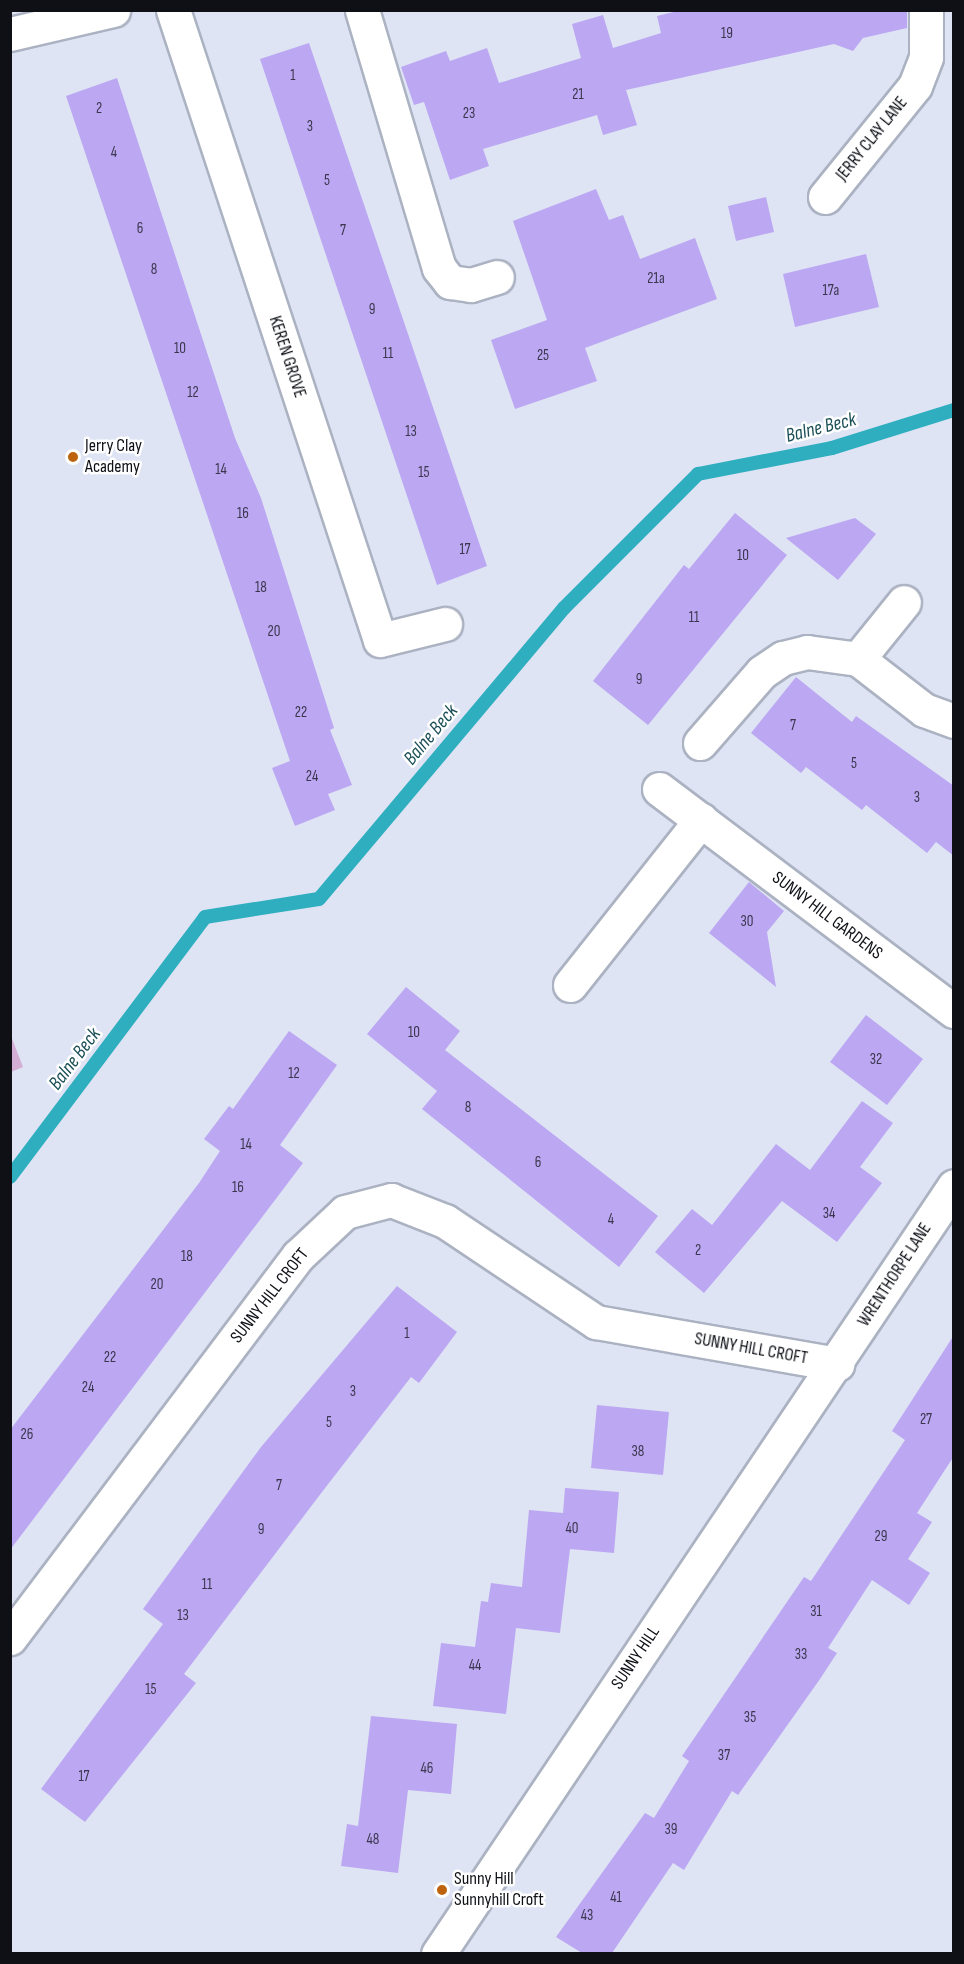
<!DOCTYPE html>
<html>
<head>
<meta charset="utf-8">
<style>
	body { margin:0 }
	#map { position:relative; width:964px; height:1964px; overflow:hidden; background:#dee4f4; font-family:"Sofia Sans Condensed",sans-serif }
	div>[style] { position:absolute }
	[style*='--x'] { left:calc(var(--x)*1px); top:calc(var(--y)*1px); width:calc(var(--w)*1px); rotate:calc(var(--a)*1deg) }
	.green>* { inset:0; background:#d5aed5 }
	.stream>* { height:14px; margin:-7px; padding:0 7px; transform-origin:7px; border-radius:7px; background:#2faebf }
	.building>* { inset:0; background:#bca7f2 }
	.roads { filter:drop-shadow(2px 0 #abb2c1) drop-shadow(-2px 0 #abb2c1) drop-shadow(0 2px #abb2c1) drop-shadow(0 -2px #abb2c1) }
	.minor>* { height:33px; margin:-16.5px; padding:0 16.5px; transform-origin:16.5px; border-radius:16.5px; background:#fff }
	.dots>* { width:16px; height:16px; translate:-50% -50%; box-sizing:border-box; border:3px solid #fff; border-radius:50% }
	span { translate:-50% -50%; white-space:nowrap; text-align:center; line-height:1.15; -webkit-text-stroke:5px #fff; paint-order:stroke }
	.number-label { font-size:15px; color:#3a364d }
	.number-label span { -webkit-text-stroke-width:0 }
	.street-label { font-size:18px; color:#0e1016 }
	.poi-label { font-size:18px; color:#0e1016 }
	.left { translate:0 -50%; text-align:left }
	.water-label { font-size:20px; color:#1b4f57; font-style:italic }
	.frame { position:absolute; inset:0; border:12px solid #0e1016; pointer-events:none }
</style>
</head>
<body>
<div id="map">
	<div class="green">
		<i style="clip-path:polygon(11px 1036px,23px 1067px,11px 1072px,10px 1072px)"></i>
	</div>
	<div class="stream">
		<i style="--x:10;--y:1177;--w:325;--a:-53.1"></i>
		<i style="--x:205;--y:917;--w:115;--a:-9"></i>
		<i style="--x:319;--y:899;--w:380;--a:-49.9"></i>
		<i style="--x:564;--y:608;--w:190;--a:-45"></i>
		<i style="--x:698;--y:474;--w:136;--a:-11"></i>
		<i style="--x:832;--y:448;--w:128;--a:-17.3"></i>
	</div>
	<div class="building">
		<i style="clip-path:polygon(682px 10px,907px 10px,907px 28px,863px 38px,853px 51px,834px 44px,626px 90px,637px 125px,603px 135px,597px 115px,483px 149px,489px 166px,450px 180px,424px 102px,414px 105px,401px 67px,446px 51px,450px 61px,487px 48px,499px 83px,581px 58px,572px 24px,603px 15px,613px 48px,661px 33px,657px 16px)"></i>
		<i style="clip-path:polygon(309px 43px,487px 566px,437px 585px,260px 59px)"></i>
		<i style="clip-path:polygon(117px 78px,235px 438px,261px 498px,334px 728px,330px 730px,352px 785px,328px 794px,335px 810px,295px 826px,272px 768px,290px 761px,66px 96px)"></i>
		<i style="clip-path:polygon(596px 189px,609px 220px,623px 215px,640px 259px,695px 238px,717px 299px,585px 348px,597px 381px,515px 409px,491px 340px,547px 320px,513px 221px)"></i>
		<i style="clip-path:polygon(766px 197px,774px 232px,736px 241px,728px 206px)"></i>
		<i style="clip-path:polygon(866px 254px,879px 307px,795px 327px,783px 274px)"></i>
		<i style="clip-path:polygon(735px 513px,787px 555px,648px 725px,593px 681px,684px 565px,689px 569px)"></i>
		<i style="clip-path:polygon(855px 518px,876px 534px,838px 580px,786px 538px)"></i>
		<i style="clip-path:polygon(796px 677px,852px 722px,856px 716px,954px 786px,954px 856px,936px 842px,927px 853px,866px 805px,862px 810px,806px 767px,801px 773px,751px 733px)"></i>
		<i style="clip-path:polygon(749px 882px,784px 911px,767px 932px,776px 987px,709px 933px)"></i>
		<i style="clip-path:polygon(406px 987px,460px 1031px,445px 1050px,658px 1216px,619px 1267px,422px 1109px,437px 1091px,367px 1034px)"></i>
		<i style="clip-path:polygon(866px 1015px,923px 1059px,887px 1105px,830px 1062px)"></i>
		<i style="clip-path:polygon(289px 1031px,337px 1065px,280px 1145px,303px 1163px,10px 1550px,10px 1430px,199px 1183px,220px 1151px,204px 1139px,229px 1106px,233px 1109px)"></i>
		<i style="clip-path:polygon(862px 1101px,893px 1123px,860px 1167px,882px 1183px,837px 1242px,782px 1201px,704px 1293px,655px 1252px,692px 1209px,712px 1225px,776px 1144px,810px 1170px)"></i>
		<i style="clip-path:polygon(397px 1286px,457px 1332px,419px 1383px,411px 1377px,322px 1492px,184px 1674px,196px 1683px,85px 1822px,41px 1789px,163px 1624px,143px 1609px,261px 1447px)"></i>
		<i style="clip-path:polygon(954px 1335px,954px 1456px,917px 1513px,932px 1522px,908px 1559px,930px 1573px,909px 1605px,872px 1580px,828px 1648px,837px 1653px,820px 1679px,738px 1795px,732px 1791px,684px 1870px,673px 1863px,612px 1953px,582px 1953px,556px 1937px,645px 1813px,654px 1818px,689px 1761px,682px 1756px,804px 1577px,811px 1581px,905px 1440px,892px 1431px)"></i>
		<i style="clip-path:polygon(597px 1405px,669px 1412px,663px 1475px,591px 1468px)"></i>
		<i style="clip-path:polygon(565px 1488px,619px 1492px,614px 1553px,570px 1549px,560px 1633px,516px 1628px,506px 1714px,433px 1706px,441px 1643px,475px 1647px,481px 1601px,488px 1602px,491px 1583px,522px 1587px,529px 1510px,563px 1513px)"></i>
		<i style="clip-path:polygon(371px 1716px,457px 1724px,451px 1794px,408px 1790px,398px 1873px,341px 1866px,347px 1824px,358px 1826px)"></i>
	</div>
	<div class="roads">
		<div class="minor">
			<i style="--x:173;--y:10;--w:663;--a:71.81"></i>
			<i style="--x:380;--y:640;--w:67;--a:-13.8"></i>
			<i style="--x:362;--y:10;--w:269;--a:73.4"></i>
			<i style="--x:439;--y:268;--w:18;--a:52"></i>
			<i style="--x:450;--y:282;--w:21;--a:8"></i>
			<i style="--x:471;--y:285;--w:27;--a:-17"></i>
			<i style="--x:10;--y:34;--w:106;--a:-13.1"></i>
			<i style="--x:825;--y:197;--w:143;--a:-51"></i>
			<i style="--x:915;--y:86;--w:31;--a:-69"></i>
			<i style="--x:926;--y:57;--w:47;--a:-90"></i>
			<i style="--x:858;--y:659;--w:83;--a:37.7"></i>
			<i style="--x:924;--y:710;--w:32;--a:20"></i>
			<i style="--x:700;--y:743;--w:94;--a:-48.9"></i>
			<i style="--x:762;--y:672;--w:25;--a:-34"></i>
			<i style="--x:783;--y:658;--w:25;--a:-14"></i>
			<i style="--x:807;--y:652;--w:51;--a:7.8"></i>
			<i style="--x:858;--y:659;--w:73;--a:-51.1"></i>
			<i style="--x:659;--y:789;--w:369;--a:37"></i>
			<i style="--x:570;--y:985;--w:211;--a:-51.6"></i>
			<i style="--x:10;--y:1638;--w:478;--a:-53"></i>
			<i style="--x:298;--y:1256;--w:64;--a:-43.1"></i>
			<i style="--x:345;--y:1212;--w:48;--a:-14.6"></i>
			<i style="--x:391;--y:1200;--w:58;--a:21.3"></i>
			<i style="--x:445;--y:1221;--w:182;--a:33.8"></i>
			<i style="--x:596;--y:1322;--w:245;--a:9.9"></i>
			<i style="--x:438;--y:1954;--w:925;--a:-56.1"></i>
		</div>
	</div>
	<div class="dots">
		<i style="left:73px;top:457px;background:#be630d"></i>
		<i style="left:442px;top:1890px;background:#be630d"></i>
	</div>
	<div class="number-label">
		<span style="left:727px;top:34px">19</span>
		<span style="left:293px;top:76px">1</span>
		<span style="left:578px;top:95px">21</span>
		<span style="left:99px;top:109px">2</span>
		<span style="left:469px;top:114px">23</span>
		<span style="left:310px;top:127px">3</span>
		<span style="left:114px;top:153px">4</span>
		<span style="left:327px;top:181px">5</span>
		<span style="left:140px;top:229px">6</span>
		<span style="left:343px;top:231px">7</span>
		<span style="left:154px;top:270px">8</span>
		<span style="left:656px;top:279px">21a</span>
		<span style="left:831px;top:291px">17a</span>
		<span style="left:372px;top:310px">9</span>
		<span style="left:180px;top:349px">10</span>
		<span style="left:388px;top:354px">11</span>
		<span style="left:543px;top:356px">25</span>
		<span style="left:193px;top:393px">12</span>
		<span style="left:411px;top:432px">13</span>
		<span style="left:221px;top:470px">14</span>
		<span style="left:424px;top:473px">15</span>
		<span style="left:243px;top:514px">16</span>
		<span style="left:465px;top:550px">17</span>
		<span style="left:743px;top:556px">10</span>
		<span style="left:261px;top:588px">18</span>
		<span style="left:694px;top:618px">11</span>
		<span style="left:274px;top:632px">20</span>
		<span style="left:639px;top:680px">9</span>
		<span style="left:301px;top:713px">22</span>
		<span style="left:793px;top:726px">7</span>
		<span style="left:854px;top:764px">5</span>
		<span style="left:312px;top:777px">24</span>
		<span style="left:917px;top:798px">3</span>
		<span style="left:747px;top:922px">30</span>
		<span style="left:414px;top:1033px">10</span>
		<span style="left:876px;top:1060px">32</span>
		<span style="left:294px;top:1074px">12</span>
		<span style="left:468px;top:1108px">8</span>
		<span style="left:246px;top:1145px">14</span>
		<span style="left:538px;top:1163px">6</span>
		<span style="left:238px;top:1188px">16</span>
		<span style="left:829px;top:1214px">34</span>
		<span style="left:611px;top:1220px">4</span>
		<span style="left:698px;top:1251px">2</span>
		<span style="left:187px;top:1257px">18</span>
		<span style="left:157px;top:1285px">20</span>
		<span style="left:407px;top:1334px">1</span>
		<span style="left:110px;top:1358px">22</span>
		<span style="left:88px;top:1388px">24</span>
		<span style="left:353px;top:1392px">3</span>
		<span style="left:926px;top:1420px">27</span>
		<span style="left:329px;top:1423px">5</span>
		<span style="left:27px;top:1435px">26</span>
		<span style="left:638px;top:1452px">38</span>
		<span style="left:279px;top:1486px">7</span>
		<span style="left:572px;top:1529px">40</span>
		<span style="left:261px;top:1530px">9</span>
		<span style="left:881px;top:1537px">29</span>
		<span style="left:207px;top:1585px">11</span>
		<span style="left:816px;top:1612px">31</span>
		<span style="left:183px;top:1616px">13</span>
		<span style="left:801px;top:1655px">33</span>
		<span style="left:475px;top:1666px">44</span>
		<span style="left:151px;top:1690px">15</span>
		<span style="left:750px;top:1718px">35</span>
		<span style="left:724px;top:1756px">37</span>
		<span style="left:427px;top:1769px">46</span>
		<span style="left:84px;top:1777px">17</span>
		<span style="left:671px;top:1830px">39</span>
		<span style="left:373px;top:1840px">48</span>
		<span style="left:616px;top:1898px">41</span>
		<span style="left:587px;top:1916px">43</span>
	</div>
	<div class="street-label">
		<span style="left:872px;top:139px;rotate:-51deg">JERRY CLAY LANE</span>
		<span style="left:287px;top:357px;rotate:72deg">KEREN GROVE</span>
		<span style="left:827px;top:916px;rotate:37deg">SUNNY HILL GARDENS</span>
		<span style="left:895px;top:1275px;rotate:-57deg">WRENTHORPE LANE</span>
		<span style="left:270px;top:1296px;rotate:-52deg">SUNNY HILL CROFT</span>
		<span style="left:751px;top:1349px;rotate:10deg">SUNNY HILL CROFT</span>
		<span style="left:636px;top:1658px;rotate:-56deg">SUNNY HILL</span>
	</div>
	<div class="poi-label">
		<span class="left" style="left:85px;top:457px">Jerry Clay<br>Academy</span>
		<span class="left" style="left:454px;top:1890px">Sunny Hill<br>Sunnyhill Croft</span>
	</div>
	<div class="water-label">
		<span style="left:821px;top:428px;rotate:-14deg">Balne Beck</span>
		<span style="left:431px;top:735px;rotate:-50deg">Balne Beck</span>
		<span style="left:75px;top:1059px;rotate:-53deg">Balne Beck</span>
	</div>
	<div class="frame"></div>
</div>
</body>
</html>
